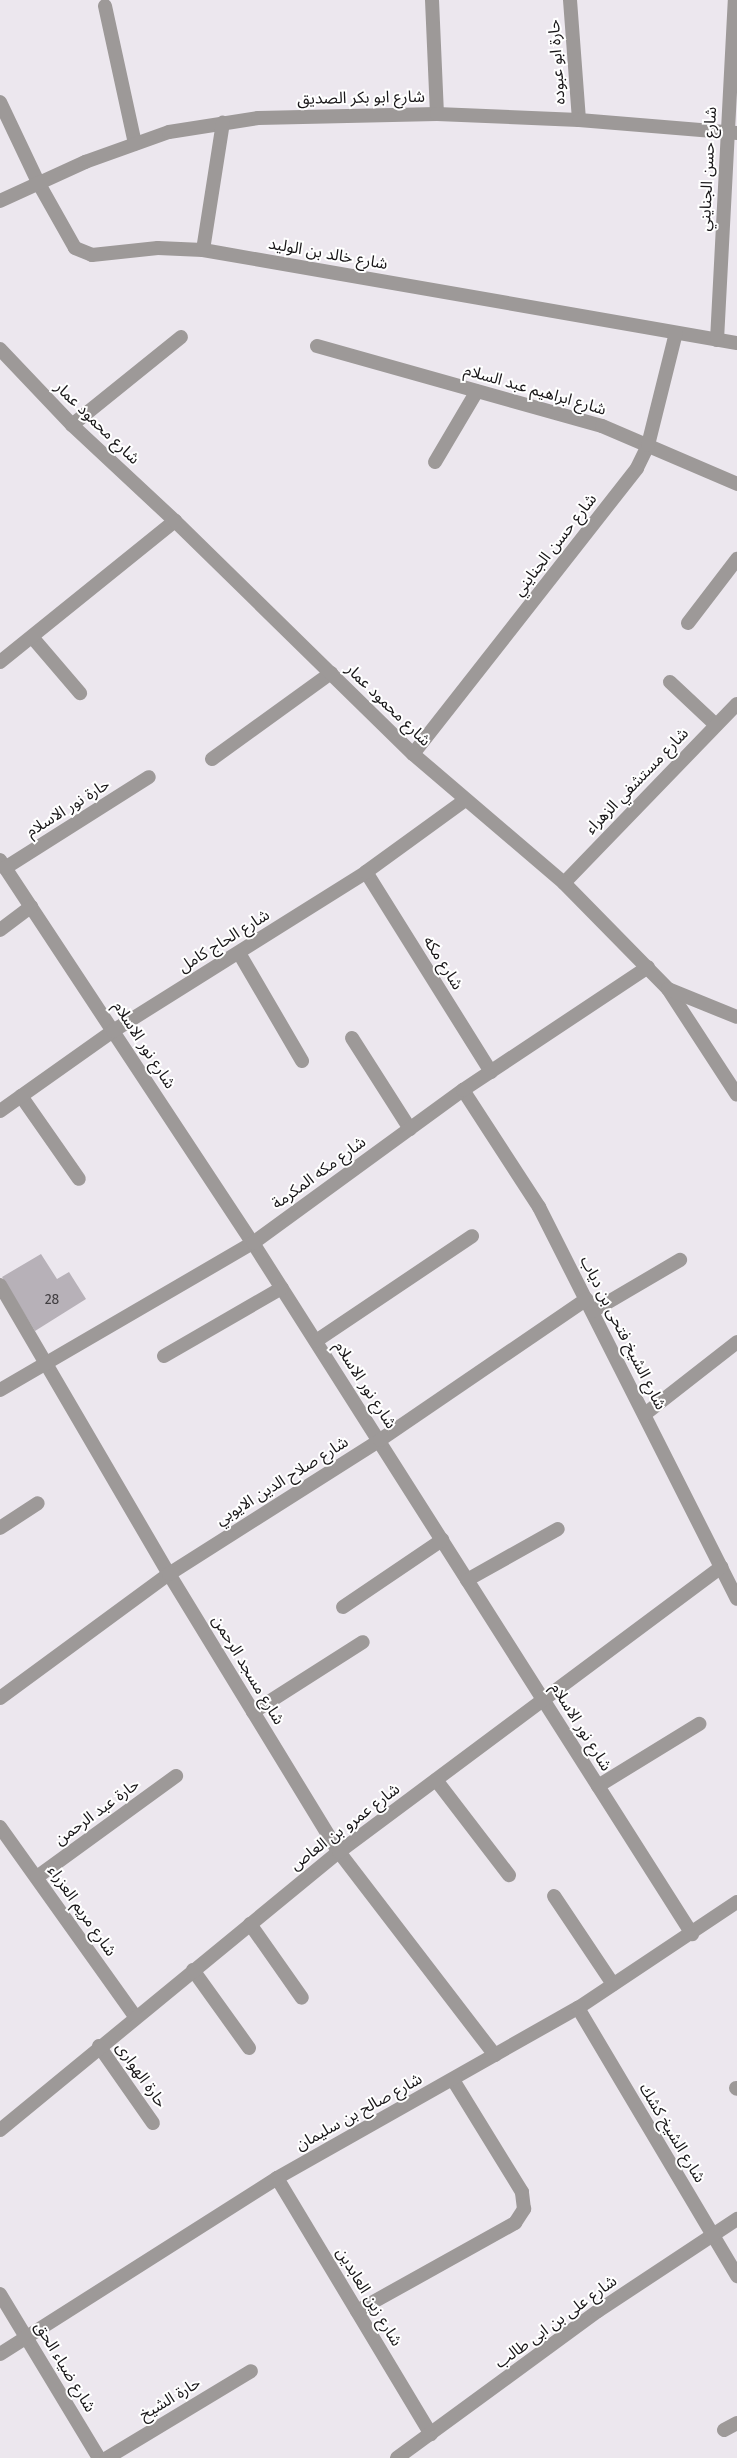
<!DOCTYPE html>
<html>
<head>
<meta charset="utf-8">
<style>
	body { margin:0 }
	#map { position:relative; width:737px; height:2458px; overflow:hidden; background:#ece7ee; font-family:"Fira Sans","Noto Sans Arabic",sans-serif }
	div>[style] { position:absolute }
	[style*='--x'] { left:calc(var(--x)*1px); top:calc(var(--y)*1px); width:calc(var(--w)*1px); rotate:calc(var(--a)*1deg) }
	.building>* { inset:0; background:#b7b1b8 }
	.minor>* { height:14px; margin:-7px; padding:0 7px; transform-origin:7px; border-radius:7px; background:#9d9998 }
	.tertiary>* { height:14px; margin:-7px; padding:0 7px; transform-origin:7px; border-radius:7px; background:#9d9998 }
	span { translate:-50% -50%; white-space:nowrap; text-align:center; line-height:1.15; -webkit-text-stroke:4px #fff; paint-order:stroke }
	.number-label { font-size:14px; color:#403d40 }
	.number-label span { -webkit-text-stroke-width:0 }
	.street-label { font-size:16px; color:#181618 }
</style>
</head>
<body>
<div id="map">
	<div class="building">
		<i style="clip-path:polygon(41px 1254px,57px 1279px,69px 1272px,86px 1299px,35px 1331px,2px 1277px)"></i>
	</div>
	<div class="minor">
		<i style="--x:432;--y:0;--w:114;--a:87.5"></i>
		<i style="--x:570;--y:0;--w:120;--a:85.7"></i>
		<i style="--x:105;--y:6;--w:141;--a:77.7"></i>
		<i style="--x:0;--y:102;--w:91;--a:64.6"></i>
		<i style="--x:39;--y:184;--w:73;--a:60.6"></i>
		<i style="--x:75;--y:248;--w:18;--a:22"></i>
		<i style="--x:92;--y:255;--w:66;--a:-6.1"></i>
		<i style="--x:158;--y:248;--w:45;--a:2.5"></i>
		<i style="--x:203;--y:250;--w:542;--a:9.88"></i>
		<i style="--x:0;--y:201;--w:94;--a:-24.6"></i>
		<i style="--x:85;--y:162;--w:89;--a:-19.7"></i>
		<i style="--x:169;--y:132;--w:90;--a:-8.9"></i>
		<i style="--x:258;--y:118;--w:179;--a:-1.3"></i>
		<i style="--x:437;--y:114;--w:142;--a:2.4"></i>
		<i style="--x:579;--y:120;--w:159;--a:4.7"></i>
		<i style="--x:203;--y:250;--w:129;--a:-81.1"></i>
		<i style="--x:717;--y:340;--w:340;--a:-87"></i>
		<i style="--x:317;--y:346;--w:296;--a:15.7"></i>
		<i style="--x:602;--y:426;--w:147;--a:23.2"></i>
		<i style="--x:72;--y:425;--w:140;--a:-38.9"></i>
		<i style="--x:435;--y:462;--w:82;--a:-59.4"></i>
		<i style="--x:688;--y:623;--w:81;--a:-52.6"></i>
		<i style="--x:32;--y:637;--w:74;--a:49.4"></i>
		<i style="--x:0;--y:662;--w:225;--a:-38.9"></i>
		<i style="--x:670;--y:682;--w:63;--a:43.1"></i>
		<i style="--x:413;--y:754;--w:363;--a:-51.9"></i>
		<i style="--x:637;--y:468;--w:25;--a:-64"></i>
		<i style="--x:648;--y:445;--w:115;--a:-76"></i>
		<i style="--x:212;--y:759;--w:147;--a:-35.9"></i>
		<i style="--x:0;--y:860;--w:459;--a:56.6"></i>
		<i style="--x:253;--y:1243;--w:819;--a:57.57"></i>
		<i style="--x:5;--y:868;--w:170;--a:-32.3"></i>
		<i style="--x:366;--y:872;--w:236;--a:58"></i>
		<i style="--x:564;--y:883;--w:249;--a:-46"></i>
		<i style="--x:0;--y:930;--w:39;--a:-37"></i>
		<i style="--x:239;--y:953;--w:125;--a:59.7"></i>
		<i style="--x:668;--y:989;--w:126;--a:56.9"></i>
		<i style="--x:352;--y:1038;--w:108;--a:57.5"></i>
		<i style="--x:463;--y:1090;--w:140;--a:57"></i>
		<i style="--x:539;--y:1207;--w:439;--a:63.2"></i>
		<i style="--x:21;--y:1096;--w:101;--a:55.1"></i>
		<i style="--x:0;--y:1111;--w:138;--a:-35.3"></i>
		<i style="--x:113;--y:1031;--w:299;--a:-32.1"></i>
		<i style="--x:366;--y:872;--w:122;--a:-36"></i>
		<i style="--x:0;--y:1285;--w:335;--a:59.7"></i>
		<i style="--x:169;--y:1574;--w:326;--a:58.6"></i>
		<i style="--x:339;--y:1852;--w:256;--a:52.5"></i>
		<i style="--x:593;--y:1311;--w:101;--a:-30.4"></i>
		<i style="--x:316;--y:1341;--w:188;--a:-33.9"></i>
		<i style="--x:164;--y:1356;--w:136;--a:-30"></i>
		<i style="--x:0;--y:1390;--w:293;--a:-30.2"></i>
		<i style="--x:253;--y:1243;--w:260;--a:-36.1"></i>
		<i style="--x:463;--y:1090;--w:222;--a:-33.6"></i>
		<i style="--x:645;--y:1414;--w:117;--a:-38"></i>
		<i style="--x:0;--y:1528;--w:45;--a:-33.3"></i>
		<i style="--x:467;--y:1580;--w:104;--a:-29.3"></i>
		<i style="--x:343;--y:1607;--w:120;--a:-34.1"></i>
		<i style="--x:0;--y:1698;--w:210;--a:-36.3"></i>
		<i style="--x:169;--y:1574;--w:250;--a:-32.4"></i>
		<i style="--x:380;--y:1440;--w:250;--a:-34.3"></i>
		<i style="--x:253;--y:1712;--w:130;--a:-32.5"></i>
		<i style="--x:436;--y:1780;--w:120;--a:52.5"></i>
		<i style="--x:598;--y:1786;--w:119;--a:-31.5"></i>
		<i style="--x:0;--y:1827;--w:232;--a:54.5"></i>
		<i style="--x:37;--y:1877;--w:172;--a:-36"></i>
		<i style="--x:554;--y:1896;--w:106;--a:56.2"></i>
		<i style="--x:250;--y:1924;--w:90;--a:54.9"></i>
		<i style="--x:193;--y:1970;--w:96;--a:54.3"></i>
		<i style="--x:578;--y:2008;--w:312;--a:59.3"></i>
		<i style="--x:99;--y:2046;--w:94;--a:55"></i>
		<i style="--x:736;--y:2088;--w:1;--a:45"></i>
		<i style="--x:0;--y:2130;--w:438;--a:-39.4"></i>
		<i style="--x:339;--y:1852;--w:477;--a:-36.7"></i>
		<i style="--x:277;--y:2178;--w:299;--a:59"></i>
		<i style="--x:0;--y:2294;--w:192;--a:58.9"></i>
		<i style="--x:357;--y:2311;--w:181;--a:-29.1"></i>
		<i style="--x:515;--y:2223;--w:17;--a:-57"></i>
		<i style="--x:524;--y:2209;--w:17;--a:-97"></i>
		<i style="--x:522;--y:2192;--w:132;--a:-121.6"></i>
		<i style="--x:0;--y:2354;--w:328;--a:-32.4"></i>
		<i style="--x:277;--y:2178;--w:346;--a:-29.5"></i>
		<i style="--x:578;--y:2008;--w:191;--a:-33.7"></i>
		<i style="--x:724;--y:2430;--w:15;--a:-28"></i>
		<i style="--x:107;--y:2458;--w:168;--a:-31.1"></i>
		<i style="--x:397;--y:2458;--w:249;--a:-36.2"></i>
		<i style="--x:598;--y:2311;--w:167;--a:-33.5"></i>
	</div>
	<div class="tertiary">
		<i style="--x:0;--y:349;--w:105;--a:46.5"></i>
		<i style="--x:72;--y:425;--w:141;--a:43"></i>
		<i style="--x:175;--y:521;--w:333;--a:44.4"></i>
		<i style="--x:413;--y:754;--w:199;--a:40.5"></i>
		<i style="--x:564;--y:883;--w:148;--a:45.5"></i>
		<i style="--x:668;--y:989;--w:74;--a:22.1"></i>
	</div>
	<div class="number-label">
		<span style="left:52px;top:1300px">28</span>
	</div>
	<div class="street-label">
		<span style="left:557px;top:62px;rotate:-94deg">حارة ابو عبوده</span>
		<span style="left:361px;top:98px;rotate:-1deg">شارع ابو بكر الصديق</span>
		<span style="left:708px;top:169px;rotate:-87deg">شارع حسن الجنايني</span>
		<span style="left:328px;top:254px;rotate:10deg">شارع خالد بن الوليد</span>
		<span style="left:535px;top:390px;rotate:16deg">شارع ابراهيم عبد السلام</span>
		<span style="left:97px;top:423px;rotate:44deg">شارع محمود عمار</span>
		<span style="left:555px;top:545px;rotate:-52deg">شارع حسن الجنايني</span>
		<span style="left:388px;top:705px;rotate:44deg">شارع محمود عمار</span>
		<span style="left:637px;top:781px;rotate:-46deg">شارع مستشفي الزهراء</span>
		<span style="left:68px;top:808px;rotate:-32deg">حارة نور الاسلام</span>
		<span style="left:224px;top:941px;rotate:-32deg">شارع الحاج كامل</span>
		<span style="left:443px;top:963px;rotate:58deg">شارع مكه</span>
		<span style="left:144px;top:1045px;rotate:57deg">شارع نور الاسلام</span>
		<span style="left:319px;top:1173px;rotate:-36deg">شارع مكه المكرمة</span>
		<span style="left:623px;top:1333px;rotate:63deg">شارع الشيخ فتحى بن دياب</span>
		<span style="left:365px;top:1385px;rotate:57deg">شارع نور الاسلام</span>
		<span style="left:282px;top:1481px;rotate:-32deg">شارع صلاح الدين الايوبي</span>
		<span style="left:248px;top:1670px;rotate:59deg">شارع مسجد الرحمن</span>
		<span style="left:581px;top:1727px;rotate:58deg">شارع نور الاسلام</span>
		<span style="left:97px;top:1812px;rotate:-36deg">حارة عبد الرحمن</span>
		<span style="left:345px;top:1827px;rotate:-37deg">شارع عمرو بن العاص</span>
		<span style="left:82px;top:1911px;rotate:55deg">شارع مريم العزراء</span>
		<span style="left:141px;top:2075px;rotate:55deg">حارة الهوارى</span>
		<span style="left:359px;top:2112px;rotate:-29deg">شارع صالح بن سليمان</span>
		<span style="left:672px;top:2133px;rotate:59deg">شارع الشيخ كشك</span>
		<span style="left:369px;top:2297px;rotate:59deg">شارع زين العابدين</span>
		<span style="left:556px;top:2322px;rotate:-36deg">شارع على بن ابى طالب</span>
		<span style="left:65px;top:2367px;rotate:59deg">شارع ضياء الحق</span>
		<span style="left:170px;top:2399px;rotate:-31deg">حارة الشيخ</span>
	</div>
</div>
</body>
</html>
